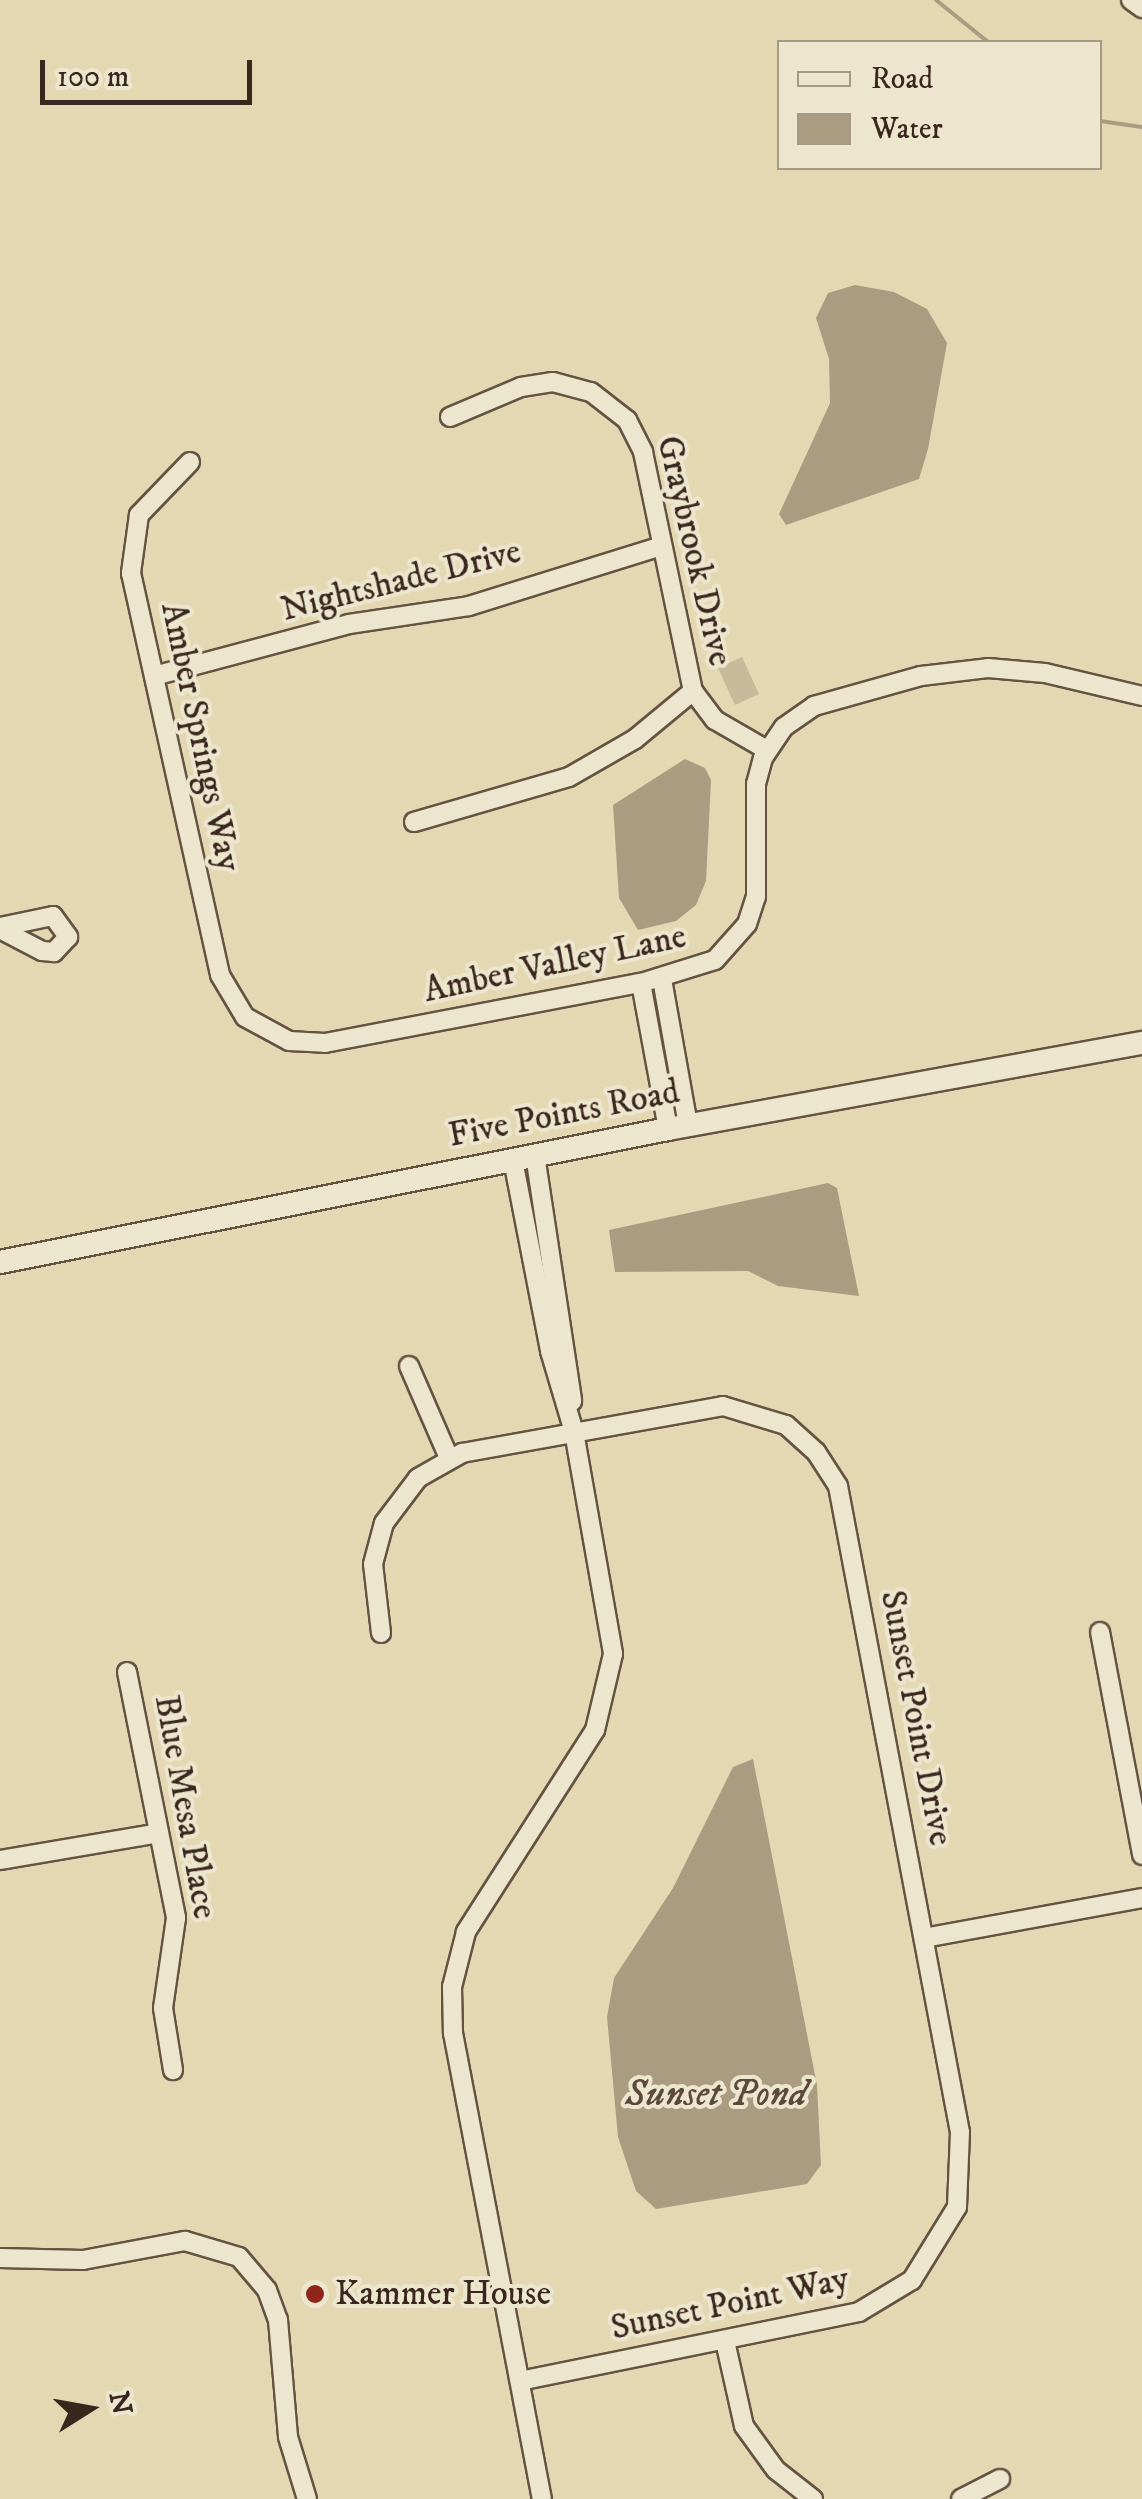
<!DOCTYPE html>
<html>
<head>
<meta charset="utf-8">
<style>
	body { margin:0 }
	#map { position:relative; width:1142px; height:2499px; overflow:hidden; background:#e4d8b3; font-family:"IM FELL DW Pica",serif }
	div>[style] { position:absolute }
	[style*='--x'] { left:calc(var(--x)*1px); top:calc(var(--y)*1px); width:calc(var(--w)*1px); rotate:calc(var(--a)*1deg) }
	.green>* { inset:0; background:#c7ba9a }
	.water>* { inset:0; background:#aa9c80 }
	.stream>* { height:4px; margin:-2px; padding:0 2px; transform-origin:2px; border-radius:2px; background:#aa9c80 }
	.roads { filter:drop-shadow(2px 0 #645342) drop-shadow(-2px 0 #645342) drop-shadow(0 2px #645342) drop-shadow(0 -2px #645342) }
	.street>* { height:18px; margin:-9px; padding:0 9px; transform-origin:9px; border-radius:9px; background:#ede6ce }
	.secondary>* { height:22px; margin:-11px; padding:0 11px; transform-origin:11px; border-radius:11px; background:#ede6ce }
	.dots>* { width:28px; height:28px; translate:-50% -50%; box-sizing:border-box; border:5px solid #ede6ce; border-radius:50% }
	span { translate:-50% -50%; white-space:nowrap; text-align:center; line-height:1.15; -webkit-text-stroke:8px #ede6ce; paint-order:stroke }
	.street-label { font-size:35px; color:#39271d }
	.poi-label { font-size:35px; color:#39271d }
	.left { translate:0 -50%; text-align:left }
	.water-label { font-size:38px; color:#5b4a3b; font-style:italic }
	.legend { position:absolute; left:777px; top:40px; width:325px; height:130px; box-sizing:border-box; background:#ede6ce; border:2px solid #a59a87; margin:0; padding:12px 18px; list-style:none; font-size:30px; color:#39271d }
	.legend li { display:flex; align-items:center; gap:20px; height:50px }
	.legend b { width:50px; border:2px solid #a59a87 }
	.north { position:absolute; left:40px; top:2359px; width:100px; height:100px; -webkit-text-stroke:8px #ede6ce; paint-order:stroke; rotate:79deg; font-size:28px; font-weight:700; line-height:40px; text-align:center; color:#39271d }
	.north::after { content:''; display:block; margin:auto; width:35px; height:45px; background:#39271d; clip-path:polygon(50% 0,100% 100%,50% 72%,0 100%) }
	.scale { position:absolute; left:40px; top:60px; width:212px; height:45px; box-sizing:border-box; border:5px solid #39271d; border-top:0; padding-left:12px; font-size:30px; line-height:35px; white-space:nowrap; color:#39271d; -webkit-text-stroke:8px #ede6ce; paint-order:stroke }
</style>
</head>
<body>
<div id="map">
	<div class="green">
		<i style="clip-path:polygon(742px 657px,759px 694px,735px 705px,718px 668px)"></i>
	</div>
	<div class="water">
		<i style="clip-path:polygon(855px 285px,894px 292px,927px 309px,947px 343px,928px 449px,919px 479px,786px 525px,779px 514px,830px 403px,829px 359px,816px 318px,828px 293px)"></i>
		<i style="clip-path:polygon(685px 759px,705px 768px,711px 780px,706px 881px,696px 905px,676px 921px,638px 930px,619px 898px,613px 805px)"></i>
		<i style="clip-path:polygon(828px 1183px,837px 1188px,859px 1296px,778px 1286px,748px 1271px,615px 1272px,609px 1230px)"></i>
		<i style="clip-path:polygon(753px 1759px,817px 2085px,821px 2165px,807px 2184px,656px 2209px,636px 2191px,618px 2137px,607px 2017px,614px 1978px,673px 1888px,733px 1767px)"></i>
	</div>
	<div class="stream">
		<i style="--x:936;--y:0;--w:67;--a:38.9"></i>
		<i style="--x:1100;--y:121;--w:42;--a:8.1"></i>
	</div>
	<div class="roads">
		<div class="street">
			<i style="--x:1131;--y:0;--w:14;--a:36"></i>
			<i style="--x:450;--y:417;--w:77;--a:-22.9"></i>
			<i style="--x:521;--y:387;--w:32;--a:-9"></i>
			<i style="--x:553;--y:382;--w:39;--a:15"></i>
			<i style="--x:591;--y:392;--w:46;--a:37.9"></i>
			<i style="--x:627;--y:420;--w:36;--a:63"></i>
			<i style="--x:643;--y:452;--w:244;--a:78.2"></i>
			<i style="--x:693;--y:691;--w:36;--a:53"></i>
			<i style="--x:715;--y:720;--w:60;--a:30"></i>
			<i style="--x:190;--y:462;--w:74;--a:133.9"></i>
			<i style="--x:139;--y:515;--w:59;--a:97.9"></i>
			<i style="--x:131;--y:573;--w:412;--a:77.5"></i>
			<i style="--x:220;--y:975;--w:49;--a:59.2"></i>
			<i style="--x:245;--y:1017;--w:50;--a:28.6"></i>
			<i style="--x:289;--y:1041;--w:36;--a:3"></i>
			<i style="--x:325;--y:1043;--w:322;--a:-10.8"></i>
			<i style="--x:641;--y:983;--w:77;--a:-17.3"></i>
			<i style="--x:715;--y:960;--w:48;--a:-48.4"></i>
			<i style="--x:747;--y:924;--w:28;--a:-72"></i>
			<i style="--x:756;--y:897;--w:113;--a:-90"></i>
			<i style="--x:756;--y:784;--w:27;--a:-75"></i>
			<i style="--x:763;--y:758;--w:37;--a:-56"></i>
			<i style="--x:784;--y:727;--w:37;--a:-35"></i>
			<i style="--x:814;--y:706;--w:111;--a:-15.7"></i>
			<i style="--x:921;--y:676;--w:67;--a:-6.8"></i>
			<i style="--x:988;--y:668;--w:57;--a:5"></i>
			<i style="--x:1045;--y:673;--w:100;--a:13.3"></i>
			<i style="--x:154;--y:676;--w:202;--a:-14.9"></i>
			<i style="--x:349;--y:624;--w:121;--a:-8.5"></i>
			<i style="--x:469;--y:606;--w:202;--a:-17.3"></i>
			<i style="--x:414;--y:822;--w:161;--a:-16.2"></i>
			<i style="--x:569;--y:777;--w:76;--a:-29.9"></i>
			<i style="--x:635;--y:739;--w:75;--a:-39.6"></i>
			<i style="--x:0;--y:927;--w:54;--a:-11.7"></i>
			<i style="--x:53;--y:916;--w:26;--a:54"></i>
			<i style="--x:68;--y:937;--w:21;--a:133"></i>
			<i style="--x:54;--y:952;--w:12;--a:-175"></i>
			<i style="--x:42;--y:951;--w:47;--a:-152.4"></i>
			<i style="--x:662;--y:979;--w:148;--a:79.9"></i>
			<i style="--x:641;--y:983;--w:148;--a:79.5"></i>
			<i style="--x:535;--y:1155;--w:249;--a:81.4"></i>
			<i style="--x:513;--y:1160;--w:195;--a:79"></i>
			<i style="--x:550;--y:1351;--w:84;--a:73.5"></i>
			<i style="--x:574;--y:1432;--w:225;--a:80"></i>
			<i style="--x:613;--y:1654;--w:78;--a:103.3"></i>
			<i style="--x:595;--y:1730;--w:240;--a:122.6"></i>
			<i style="--x:466;--y:1932;--w:57;--a:104.3"></i>
			<i style="--x:452;--y:1987;--w:46;--a:88.8"></i>
			<i style="--x:453;--y:2033;--w:474;--a:79.2"></i>
			<i style="--x:409;--y:1366;--w:100;--a:66.5"></i>
			<i style="--x:1100;--y:1632;--w:227;--a:79.3"></i>
			<i style="--x:381;--y:1633;--w:69;--a:-96.6"></i>
			<i style="--x:373;--y:1564;--w:42;--a:-75"></i>
			<i style="--x:384;--y:1523;--w:56;--a:-52.9"></i>
			<i style="--x:418;--y:1478;--w:51;--a:-29.6"></i>
			<i style="--x:462;--y:1453;--w:265;--a:-10.2"></i>
			<i style="--x:723;--y:1406;--w:66;--a:16.8"></i>
			<i style="--x:786;--y:1425;--w:40;--a:42"></i>
			<i style="--x:816;--y:1452;--w:40;--a:57.1"></i>
			<i style="--x:838;--y:1486;--w:657;--a:79.31"></i>
			<i style="--x:960;--y:2132;--w:75;--a:92.3"></i>
			<i style="--x:957;--y:2207;--w:86;--a:121.7"></i>
			<i style="--x:912;--y:2280;--w:62;--a:148.9"></i>
			<i style="--x:859;--y:2312;--w:346;--a:168.5"></i>
			<i style="--x:127;--y:1672;--w:251;--a:78.7"></i>
			<i style="--x:176;--y:1918;--w:91;--a:98.2"></i>
			<i style="--x:163;--y:2008;--w:63;--a:80.8"></i>
			<i style="--x:0;--y:1860;--w:161;--a:-9.6"></i>
			<i style="--x:924;--y:1938;--w:222;--a:-10.4"></i>
			<i style="--x:0;--y:2258;--w:83;--a:1.4"></i>
			<i style="--x:83;--y:2260;--w:104;--a:-10.6"></i>
			<i style="--x:185;--y:2241;--w:56;--a:16.5"></i>
			<i style="--x:239;--y:2257;--w:43;--a:49.7"></i>
			<i style="--x:267;--y:2290;--w:32;--a:70"></i>
			<i style="--x:278;--y:2320;--w:117;--a:85.1"></i>
			<i style="--x:288;--y:2437;--w:65;--a:73"></i>
			<i style="--x:725;--y:2341;--w:87;--a:77.4"></i>
			<i style="--x:744;--y:2426;--w:54;--a:54"></i>
			<i style="--x:776;--y:2470;--w:47;--a:38.1"></i>
			<i style="--x:961;--y:2499;--w:44;--a:-27.1"></i>
		</div>
		<div class="secondary">
			<i style="--x:0;--y:1262;--w:681;--a:-11.26"></i>
			<i style="--x:668;--y:1129;--w:482;--a:-10.3"></i>
		</div>
	</div>
	<div class="dots">
		<i style="left:315px;top:2294px;background:#8f2418"></i>
	</div>
	<div class="street-label">
		<span style="left:694px;top:551px;rotate:77deg">Graybrook Drive</span>
		<span style="left:401px;top:581px;rotate:-14deg">Nightshade Drive</span>
		<span style="left:200px;top:737px;rotate:78deg">Amber Springs Way</span>
		<span style="left:555px;top:964px;rotate:-12deg">Amber Valley Lane</span>
		<span style="left:564px;top:1114px;rotate:-11deg">Five Points Road</span>
		<span style="left:916px;top:1718px;rotate:79deg">Sunset Point Drive</span>
		<span style="left:185px;top:1807px;rotate:80deg">Blue Mesa Place</span>
		<span style="left:730px;top:2304px;rotate:-12deg">Sunset Point Way</span>
	</div>
	<div class="poi-label">
		<span class="left" style="left:335px;top:2294px">Kammer House</span>
	</div>
	<div class="water-label">
		<span style="left:716px;top:2095px">Sunset Pond</span>
	</div>
	<ul class="legend">
	<li><b style="height:12px;background:#ede6ce"></b>Road</li>
	<li><b style="height:28px;background:#aa9c80"></b>Water</li>
	</ul>
	<div class="north">N</div>
	<div class="scale">100 m</div>
</div>
</body>
</html>
